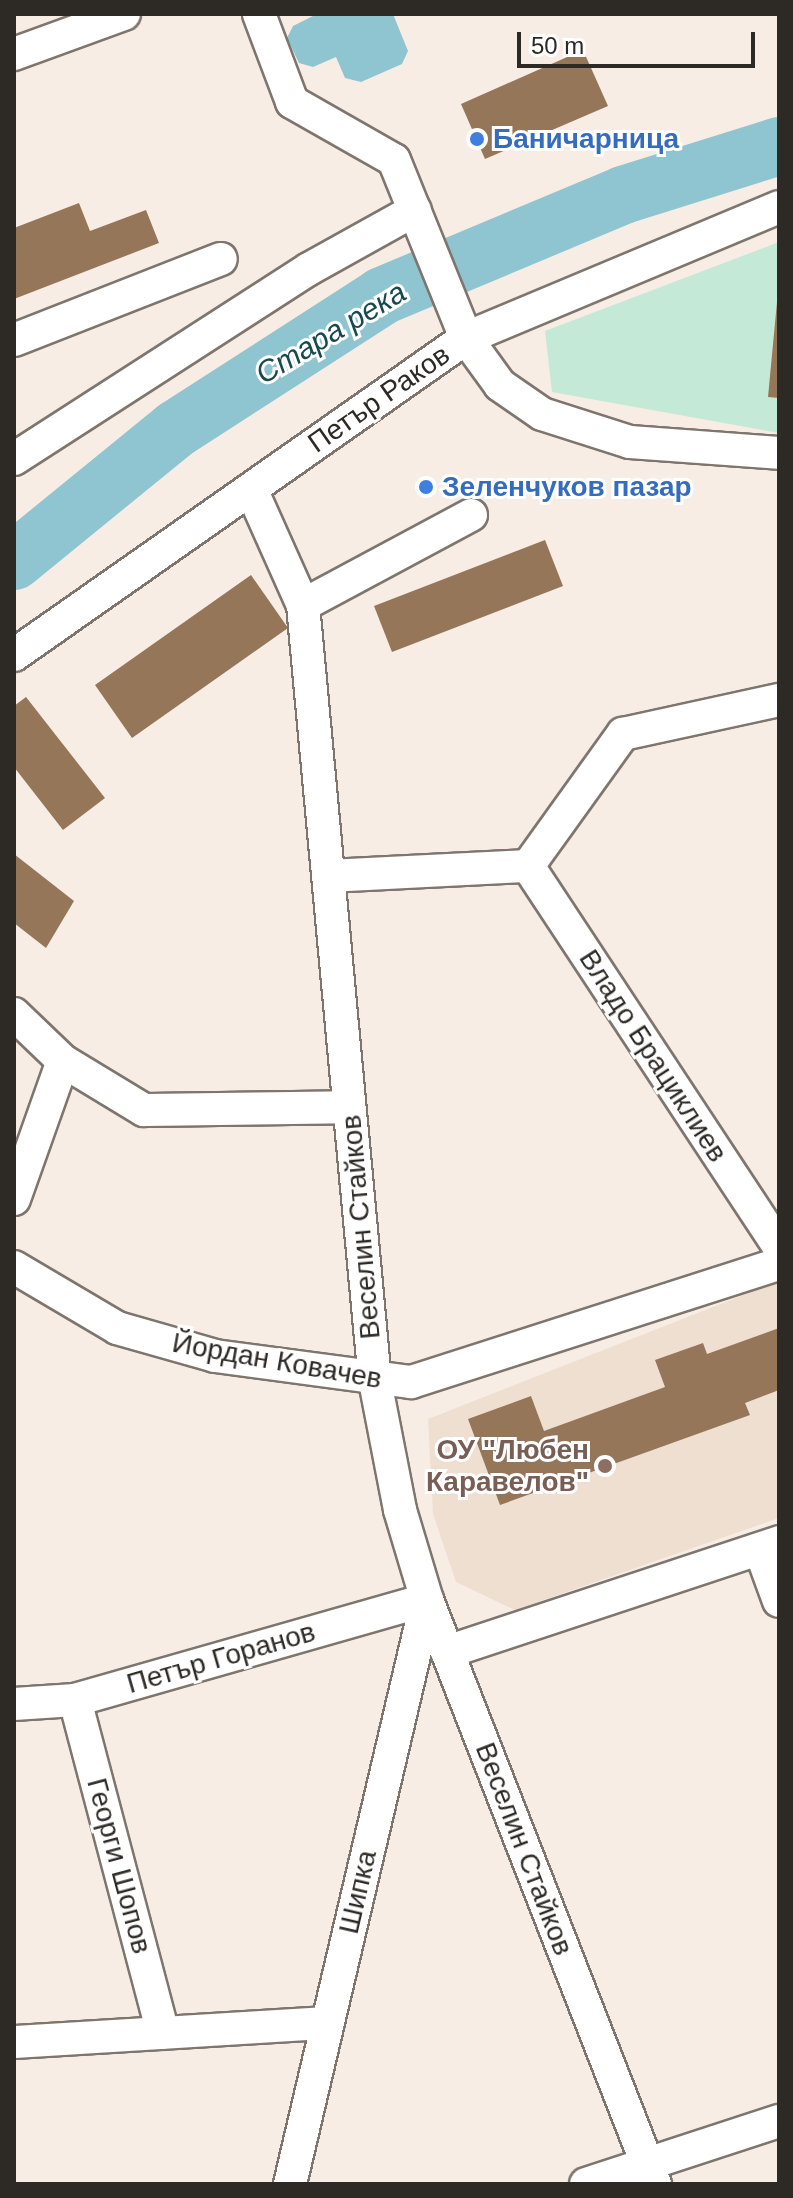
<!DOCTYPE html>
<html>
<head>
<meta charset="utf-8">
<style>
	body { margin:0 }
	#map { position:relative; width:793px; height:2198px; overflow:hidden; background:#f7ede5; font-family:Arial,sans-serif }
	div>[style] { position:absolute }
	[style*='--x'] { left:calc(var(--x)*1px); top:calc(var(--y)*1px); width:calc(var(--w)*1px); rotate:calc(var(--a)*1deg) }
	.built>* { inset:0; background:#efdfd1 }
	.green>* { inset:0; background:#c5e9d7 }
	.water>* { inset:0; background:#8fc5d0 }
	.river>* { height:58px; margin:-29px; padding:0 29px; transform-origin:29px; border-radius:29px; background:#8fc5d0 }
	.building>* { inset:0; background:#957658 }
	.roads { filter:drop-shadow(2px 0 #7e766e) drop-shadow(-2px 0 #7e766e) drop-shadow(0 2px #7e766e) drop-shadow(0 -2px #7e766e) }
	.minor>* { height:32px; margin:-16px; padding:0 16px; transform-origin:16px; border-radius:16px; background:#fff }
	.dots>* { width:22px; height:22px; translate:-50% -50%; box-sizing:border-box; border:4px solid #fff; border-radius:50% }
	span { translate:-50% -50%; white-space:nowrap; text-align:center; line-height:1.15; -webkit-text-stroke:6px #fff; paint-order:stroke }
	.shop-label { font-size:28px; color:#366cbe; font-weight:700 }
	.left { translate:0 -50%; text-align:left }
	.street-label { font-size:28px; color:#2d2a26 }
	.education-label { font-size:28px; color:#785e54; font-weight:700 }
	.right { translate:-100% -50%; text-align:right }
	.water-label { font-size:30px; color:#184850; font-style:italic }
	.frame { position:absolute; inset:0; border:16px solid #2d2a26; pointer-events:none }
	.scale { position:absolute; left:517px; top:32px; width:238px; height:36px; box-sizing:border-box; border:4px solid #2d2a26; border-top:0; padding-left:10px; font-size:24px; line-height:28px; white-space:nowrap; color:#2d2a26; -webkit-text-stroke:6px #fff; paint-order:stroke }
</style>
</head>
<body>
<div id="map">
	<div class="built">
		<i style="clip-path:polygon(779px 1281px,779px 1518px,515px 1610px,456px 1582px,433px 1514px,428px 1419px)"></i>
	</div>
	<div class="green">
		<i style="clip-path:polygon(779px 242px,779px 433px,552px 392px,545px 331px)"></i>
	</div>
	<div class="water">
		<i style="clip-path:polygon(317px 14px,393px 14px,408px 51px,402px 64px,361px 82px,345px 78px,336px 57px,313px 67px,299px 63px,287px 38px,293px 26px)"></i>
	</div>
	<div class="river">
		<i style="--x:14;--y:561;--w:209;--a:-39.2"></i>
		<i style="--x:176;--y:429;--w:245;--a:-32.8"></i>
		<i style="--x:382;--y:296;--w:261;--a:-22.7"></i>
		<i style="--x:623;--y:195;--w:164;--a:-17.4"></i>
	</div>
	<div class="building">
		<i style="clip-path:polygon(583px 50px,608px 106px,485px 159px,461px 104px)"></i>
		<i style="clip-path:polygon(79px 203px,90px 231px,146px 210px,159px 243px,14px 299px,14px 228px)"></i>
		<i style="clip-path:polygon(779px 281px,779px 398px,768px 397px)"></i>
		<i style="clip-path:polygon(545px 540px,563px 586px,392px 652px,374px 606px)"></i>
		<i style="clip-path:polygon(251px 575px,288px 628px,132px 738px,95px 685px)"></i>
		<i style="clip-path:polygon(26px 697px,105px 798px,63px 830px,14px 767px,14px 706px)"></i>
		<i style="clip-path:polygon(14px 854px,74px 901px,46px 948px,14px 923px)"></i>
		<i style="clip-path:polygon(779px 1328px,779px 1390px,745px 1403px,750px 1415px,500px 1505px,468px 1419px,531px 1396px,544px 1431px,665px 1387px,655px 1360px,703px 1343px,707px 1354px)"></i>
	</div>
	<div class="roads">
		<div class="minor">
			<i style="--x:259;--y:14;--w:94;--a:69.4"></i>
			<i style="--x:292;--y:102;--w:117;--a:29.6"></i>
			<i style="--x:394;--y:160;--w:192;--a:68"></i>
			<i style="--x:466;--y:338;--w:58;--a:54.1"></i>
			<i style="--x:500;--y:385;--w:51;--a:34.6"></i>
			<i style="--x:542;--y:414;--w:92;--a:17.7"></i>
			<i style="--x:630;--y:442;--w:149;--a:4.2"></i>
			<i style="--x:14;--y:54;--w:117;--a:-20"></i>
			<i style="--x:14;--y:340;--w:222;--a:-21.4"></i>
			<i style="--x:14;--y:459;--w:351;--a:-32.8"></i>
			<i style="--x:309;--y:269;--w:121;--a:-29.1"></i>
			<i style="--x:251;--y:489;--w:127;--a:65.9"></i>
			<i style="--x:471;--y:515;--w:191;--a:151.8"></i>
			<i style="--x:303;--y:605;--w:779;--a:84.7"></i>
			<i style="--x:375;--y:1381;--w:131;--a:79"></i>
			<i style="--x:400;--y:1510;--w:94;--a:73.3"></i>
			<i style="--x:427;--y:1600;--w:627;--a:68.67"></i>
			<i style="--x:14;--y:655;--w:552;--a:-35.04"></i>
			<i style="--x:466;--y:338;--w:339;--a:-22.7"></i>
			<i style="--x:528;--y:866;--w:455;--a:56.6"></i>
			<i style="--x:329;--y:876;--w:199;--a:-2.9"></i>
			<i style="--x:528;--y:866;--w:163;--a:-54.3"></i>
			<i style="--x:623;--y:734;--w:160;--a:-12.3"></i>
			<i style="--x:14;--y:1014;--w:68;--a:43.8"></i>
			<i style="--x:63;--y:1061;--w:95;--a:31.2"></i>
			<i style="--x:144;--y:1110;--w:205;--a:-0.8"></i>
			<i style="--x:14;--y:1199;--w:146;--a:-70.5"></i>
			<i style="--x:14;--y:1267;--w:120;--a:30.6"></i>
			<i style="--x:117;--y:1328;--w:102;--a:15.9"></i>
			<i style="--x:215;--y:1356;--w:198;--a:7.6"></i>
			<i style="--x:411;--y:1382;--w:386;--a:-17.8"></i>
			<i style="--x:760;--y:1549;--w:55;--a:69.9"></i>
			<i style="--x:447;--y:1652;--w:350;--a:-18.3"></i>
			<i style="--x:75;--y:1700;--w:344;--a:75.2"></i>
			<i style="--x:14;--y:1704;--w:61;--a:-3.8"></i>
			<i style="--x:75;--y:1700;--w:366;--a:-15.9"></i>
			<i style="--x:427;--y:1600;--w:600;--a:103.2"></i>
			<i style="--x:14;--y:2042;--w:314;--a:-3.5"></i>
			<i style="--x:586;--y:2184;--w:203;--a:-18.1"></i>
		</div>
	</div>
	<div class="dots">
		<i style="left:477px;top:139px;background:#3f7fe0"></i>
		<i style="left:426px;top:487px;background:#3f7fe0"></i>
		<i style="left:605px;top:1466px;background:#8d6e63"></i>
	</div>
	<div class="shop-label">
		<span class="left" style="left:493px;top:139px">Баничарница</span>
		<span class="left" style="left:442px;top:487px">Зеленчуков пазар</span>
	</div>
	<div class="street-label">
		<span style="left:379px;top:399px;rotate:-35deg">Петър Раков</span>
		<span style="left:653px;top:1056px;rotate:57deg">Владо Брациклиев</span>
		<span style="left:361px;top:1227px;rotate:-95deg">Веселин Стайков</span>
		<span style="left:277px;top:1361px;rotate:10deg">Йордан Ковачев</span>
		<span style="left:221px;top:1658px;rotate:-16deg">Петър Горанов</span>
		<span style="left:524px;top:1849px;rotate:69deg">Веселин Стайков</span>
		<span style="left:119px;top:1866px;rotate:75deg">Георги Шопов</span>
		<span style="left:358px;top:1892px;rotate:-77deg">Шипка</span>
	</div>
	<div class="education-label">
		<span class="right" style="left:589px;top:1466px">ОУ "Любен<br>Каравелов"</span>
	</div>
	<div class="water-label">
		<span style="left:331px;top:333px;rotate:-31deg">Стара река</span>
	</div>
	<div class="frame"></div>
	<div class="scale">50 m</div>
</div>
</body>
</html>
